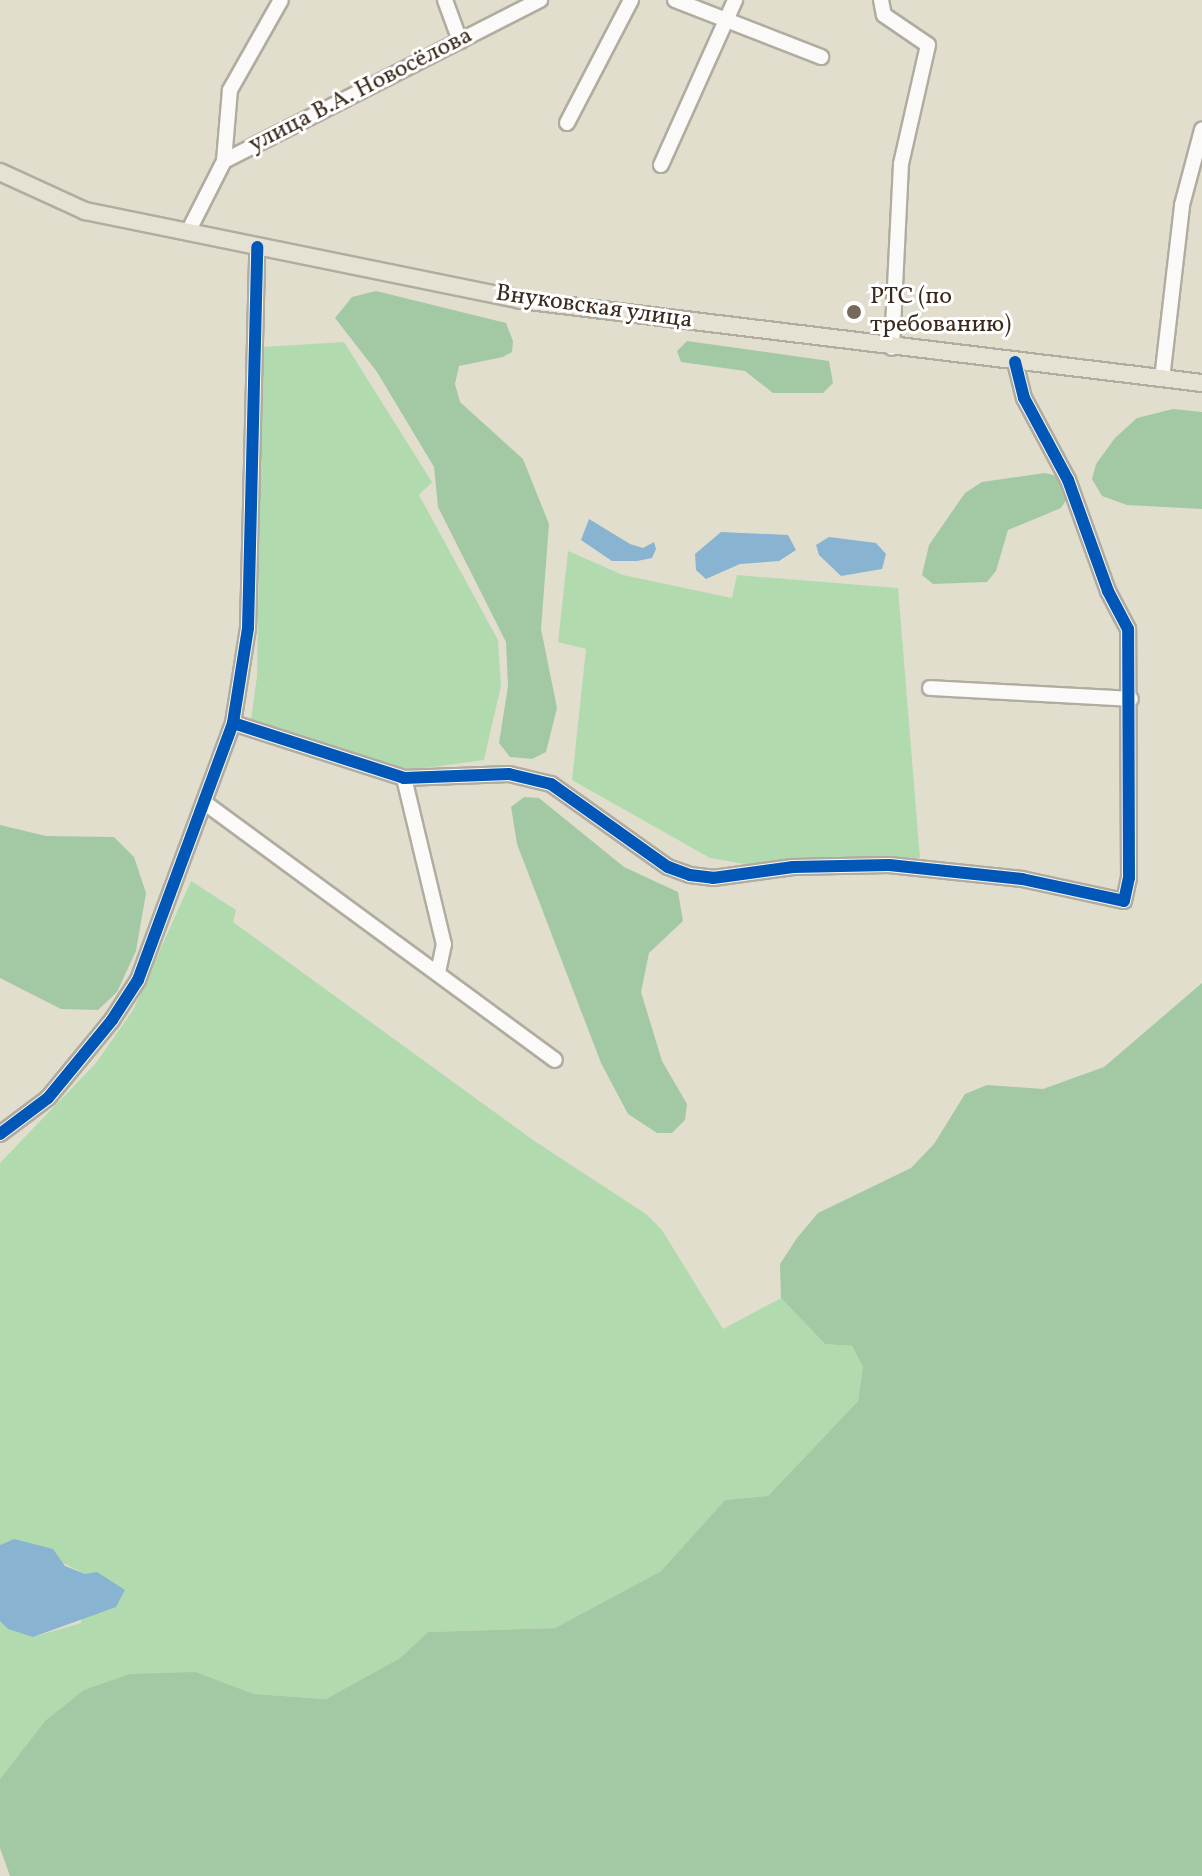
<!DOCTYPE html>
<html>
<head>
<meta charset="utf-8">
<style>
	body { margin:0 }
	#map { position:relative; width:1202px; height:1876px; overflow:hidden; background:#e2decd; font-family:Vollkorn,serif }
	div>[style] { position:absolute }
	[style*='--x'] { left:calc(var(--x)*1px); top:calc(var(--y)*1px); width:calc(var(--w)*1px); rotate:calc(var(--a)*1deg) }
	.green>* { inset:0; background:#b1dbaf }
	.forest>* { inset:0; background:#a2c9a3 }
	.water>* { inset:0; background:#88b3d1 }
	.roads { filter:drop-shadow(2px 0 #b0aca0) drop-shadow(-2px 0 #b0aca0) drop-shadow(0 2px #b0aca0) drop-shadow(0 -2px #b0aca0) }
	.minor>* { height:14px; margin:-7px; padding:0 7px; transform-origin:7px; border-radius:7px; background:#fbfaf8 }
	.major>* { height:16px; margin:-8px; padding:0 8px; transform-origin:8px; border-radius:8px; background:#e5e1d3 }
	.cycleway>* { height:12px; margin:-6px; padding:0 6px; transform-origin:6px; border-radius:6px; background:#0057b8 }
	.dots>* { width:22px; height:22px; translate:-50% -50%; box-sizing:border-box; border:4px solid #fff; border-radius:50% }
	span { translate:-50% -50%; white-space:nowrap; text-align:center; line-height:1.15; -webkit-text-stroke:6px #fff; paint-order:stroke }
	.street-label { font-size:24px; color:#3b2a1e }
	.poi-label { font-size:24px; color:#3b2a1e }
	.left { translate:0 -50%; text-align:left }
</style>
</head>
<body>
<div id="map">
	<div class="green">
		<i style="clip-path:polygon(344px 342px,432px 482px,419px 495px,498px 640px,501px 686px,484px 760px,411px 770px,339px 753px,251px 720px,257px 676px,262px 347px)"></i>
		<i style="clip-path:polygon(568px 551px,623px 575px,732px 598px,737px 575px,898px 588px,920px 858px,745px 864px,710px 858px,572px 780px,586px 649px,558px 642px)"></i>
		<i style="clip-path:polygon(191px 881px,236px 910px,233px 922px,533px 1140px,646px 1214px,662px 1230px,723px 1329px,781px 1298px,825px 1344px,852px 1346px,863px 1367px,858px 1401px,768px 1496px,725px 1500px,661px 1571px,555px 1628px,428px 1632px,400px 1658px,326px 1699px,254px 1694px,196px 1672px,45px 1721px,0 1779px,0 1621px,33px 1637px,81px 1623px,85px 1574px,14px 1539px,0 1545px,0 1163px,96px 1063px,133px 1010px)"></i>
	</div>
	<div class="forest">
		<i style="clip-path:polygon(376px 291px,506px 323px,513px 341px,512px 352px,503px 357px,459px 366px,455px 384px,460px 402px,523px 459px,549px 524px,541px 629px,557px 708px,546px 752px,532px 759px,510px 757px,499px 743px,508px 686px,506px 642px,438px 507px,434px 467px,377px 372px,335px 318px,352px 297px)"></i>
		<i style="clip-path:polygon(687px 341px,829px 361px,833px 383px,823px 393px,773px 393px,745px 371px,681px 362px,677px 351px)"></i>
		<i style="clip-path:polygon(1173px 409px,1202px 412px,1202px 509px,1127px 505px,1102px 496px,1092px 479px,1096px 464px,1115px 438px,1137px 418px)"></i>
		<i style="clip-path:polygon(1045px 473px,1057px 476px,1066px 500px,1061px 508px,1008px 530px,996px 571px,987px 582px,933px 584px,922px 575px,929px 545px,965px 493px,982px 482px)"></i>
		<i style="clip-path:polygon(524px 797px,539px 798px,624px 867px,678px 892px,683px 921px,649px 953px,641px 992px,662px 1061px,687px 1104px,685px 1120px,672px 1133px,657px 1133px,628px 1114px,601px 1063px,517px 844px,511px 807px)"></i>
		<i style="clip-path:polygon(0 825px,46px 836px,114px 837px,134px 857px,146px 893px,136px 951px,117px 992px,98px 1010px,61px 1009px,0 978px)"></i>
		<i style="clip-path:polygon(1202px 983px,1202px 1876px,10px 1876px,0 1848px,0 1779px,45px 1721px,84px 1690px,130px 1674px,196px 1672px,254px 1694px,326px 1699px,400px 1658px,428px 1632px,555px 1628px,661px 1571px,725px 1500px,768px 1496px,858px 1401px,863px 1367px,852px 1346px,825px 1344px,781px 1298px,780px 1264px,797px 1238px,818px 1213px,911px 1168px,934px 1144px,965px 1094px,987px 1085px,1043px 1089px,1104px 1067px)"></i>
	</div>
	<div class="water">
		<i style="clip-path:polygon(589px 519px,630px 544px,643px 548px,654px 542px,656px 549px,652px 558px,637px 561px,612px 561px,581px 540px)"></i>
		<i style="clip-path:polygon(721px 532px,788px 535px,796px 550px,779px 561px,740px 564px,706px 579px,696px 570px,695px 554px)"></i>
		<i style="clip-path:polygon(829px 537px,876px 543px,886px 554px,882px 569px,841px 576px,819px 555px,816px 545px)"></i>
		<i style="clip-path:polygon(14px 1539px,53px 1549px,65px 1566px,85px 1574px,97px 1572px,125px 1590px,116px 1607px,33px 1637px,8px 1629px,0 1621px,0 1545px)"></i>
	</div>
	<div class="roads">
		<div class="minor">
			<i style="--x:445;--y:0;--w:44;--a:69.9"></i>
			<i style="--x:675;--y:0;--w:157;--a:21.3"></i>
			<i style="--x:881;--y:0;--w:15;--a:79"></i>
			<i style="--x:884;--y:15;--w:53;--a:34.3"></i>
			<i style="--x:928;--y:45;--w:122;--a:102.8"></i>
			<i style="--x:901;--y:164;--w:184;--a:92.8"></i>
			<i style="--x:567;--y:123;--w:139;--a:-62.5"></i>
			<i style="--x:224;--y:161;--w:355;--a:-27"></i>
			<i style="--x:661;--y:165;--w:181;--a:-65.8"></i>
			<i style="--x:188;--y:232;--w:80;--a:-63.1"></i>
			<i style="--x:224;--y:161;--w:71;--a:-85.2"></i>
			<i style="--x:230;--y:90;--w:103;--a:-60.5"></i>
			<i style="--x:1162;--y:379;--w:175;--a:-83.4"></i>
			<i style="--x:1182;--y:205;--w:78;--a:-75.1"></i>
			<i style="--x:930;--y:688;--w:201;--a:3.1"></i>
			<i style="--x:233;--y:723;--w:180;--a:17.8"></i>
			<i style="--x:404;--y:778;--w:105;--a:-2.2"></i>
			<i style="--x:509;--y:774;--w:43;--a:13.4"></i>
			<i style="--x:551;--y:784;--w:143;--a:35.4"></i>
			<i style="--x:668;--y:867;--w:23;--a:20"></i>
			<i style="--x:690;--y:875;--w:23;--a:7"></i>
			<i style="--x:713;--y:878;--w:81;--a:-7.8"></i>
			<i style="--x:793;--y:867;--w:96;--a:-1.2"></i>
			<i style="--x:889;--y:865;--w:134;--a:6"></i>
			<i style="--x:1022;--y:879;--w:104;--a:12.2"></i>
			<i style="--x:1124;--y:901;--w:24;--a:-78"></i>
			<i style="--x:1129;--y:878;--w:249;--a:-90.2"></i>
			<i style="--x:1128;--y:629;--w:43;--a:-117.8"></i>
			<i style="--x:1108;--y:591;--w:118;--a:-109.8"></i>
			<i style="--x:1068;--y:480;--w:93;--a:-118.2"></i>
			<i style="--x:1024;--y:398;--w:37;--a:-104"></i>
			<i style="--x:404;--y:778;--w:171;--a:76.5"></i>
			<i style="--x:444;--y:944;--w:29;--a:102"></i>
			<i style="--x:205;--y:803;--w:434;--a:36.3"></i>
			<i style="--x:0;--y:1134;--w:60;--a:-36.9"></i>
			<i style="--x:48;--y:1098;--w:101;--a:-50.6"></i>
			<i style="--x:112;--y:1020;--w:48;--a:-57"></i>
			<i style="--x:138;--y:980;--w:274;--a:-69.7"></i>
			<i style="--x:233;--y:723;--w:96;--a:-81"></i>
			<i style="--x:248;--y:628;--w:381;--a:-88.6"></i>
		</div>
		<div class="major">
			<i style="--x:0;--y:172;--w:94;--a:24.6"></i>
			<i style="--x:85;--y:211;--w:445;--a:11.5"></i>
			<i style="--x:521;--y:300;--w:686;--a:6.95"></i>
		</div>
	</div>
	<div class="cycleway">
		<i style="--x:233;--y:723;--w:180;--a:17.8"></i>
		<i style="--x:404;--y:778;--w:105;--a:-2.2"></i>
		<i style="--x:509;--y:774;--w:43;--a:13.4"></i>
		<i style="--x:551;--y:784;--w:143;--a:35.4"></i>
		<i style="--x:668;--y:867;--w:23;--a:20"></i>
		<i style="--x:690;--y:875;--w:23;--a:7"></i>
		<i style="--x:713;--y:878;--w:81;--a:-7.8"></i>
		<i style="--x:793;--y:867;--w:96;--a:-1.2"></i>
		<i style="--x:889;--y:865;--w:134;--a:6"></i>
		<i style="--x:1022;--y:879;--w:104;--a:12.2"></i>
		<i style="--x:1124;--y:901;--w:24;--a:-78"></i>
		<i style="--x:1129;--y:878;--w:249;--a:-90.2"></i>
		<i style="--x:1128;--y:629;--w:43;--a:-117.8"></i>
		<i style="--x:1108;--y:591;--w:118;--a:-109.8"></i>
		<i style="--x:1068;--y:480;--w:93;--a:-118.2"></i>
		<i style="--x:1024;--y:398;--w:37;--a:-104"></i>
		<i style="--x:0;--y:1134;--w:60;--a:-36.9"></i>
		<i style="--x:48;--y:1098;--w:101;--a:-50.6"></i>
		<i style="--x:112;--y:1020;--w:48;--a:-57"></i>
		<i style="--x:138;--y:980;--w:274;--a:-69.7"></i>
		<i style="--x:233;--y:723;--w:96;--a:-81"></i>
		<i style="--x:248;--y:628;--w:381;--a:-88.6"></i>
	</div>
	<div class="dots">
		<i style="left:854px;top:312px;background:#75695b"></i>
	</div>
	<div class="street-label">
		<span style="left:361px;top:91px;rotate:-27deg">улица В.А. Новосёлова</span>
		<span style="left:594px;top:308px;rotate:8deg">Внуковская улица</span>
	</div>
	<div class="poi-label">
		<span class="left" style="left:870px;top:312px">РТС (по<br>требованию)</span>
	</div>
</div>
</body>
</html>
